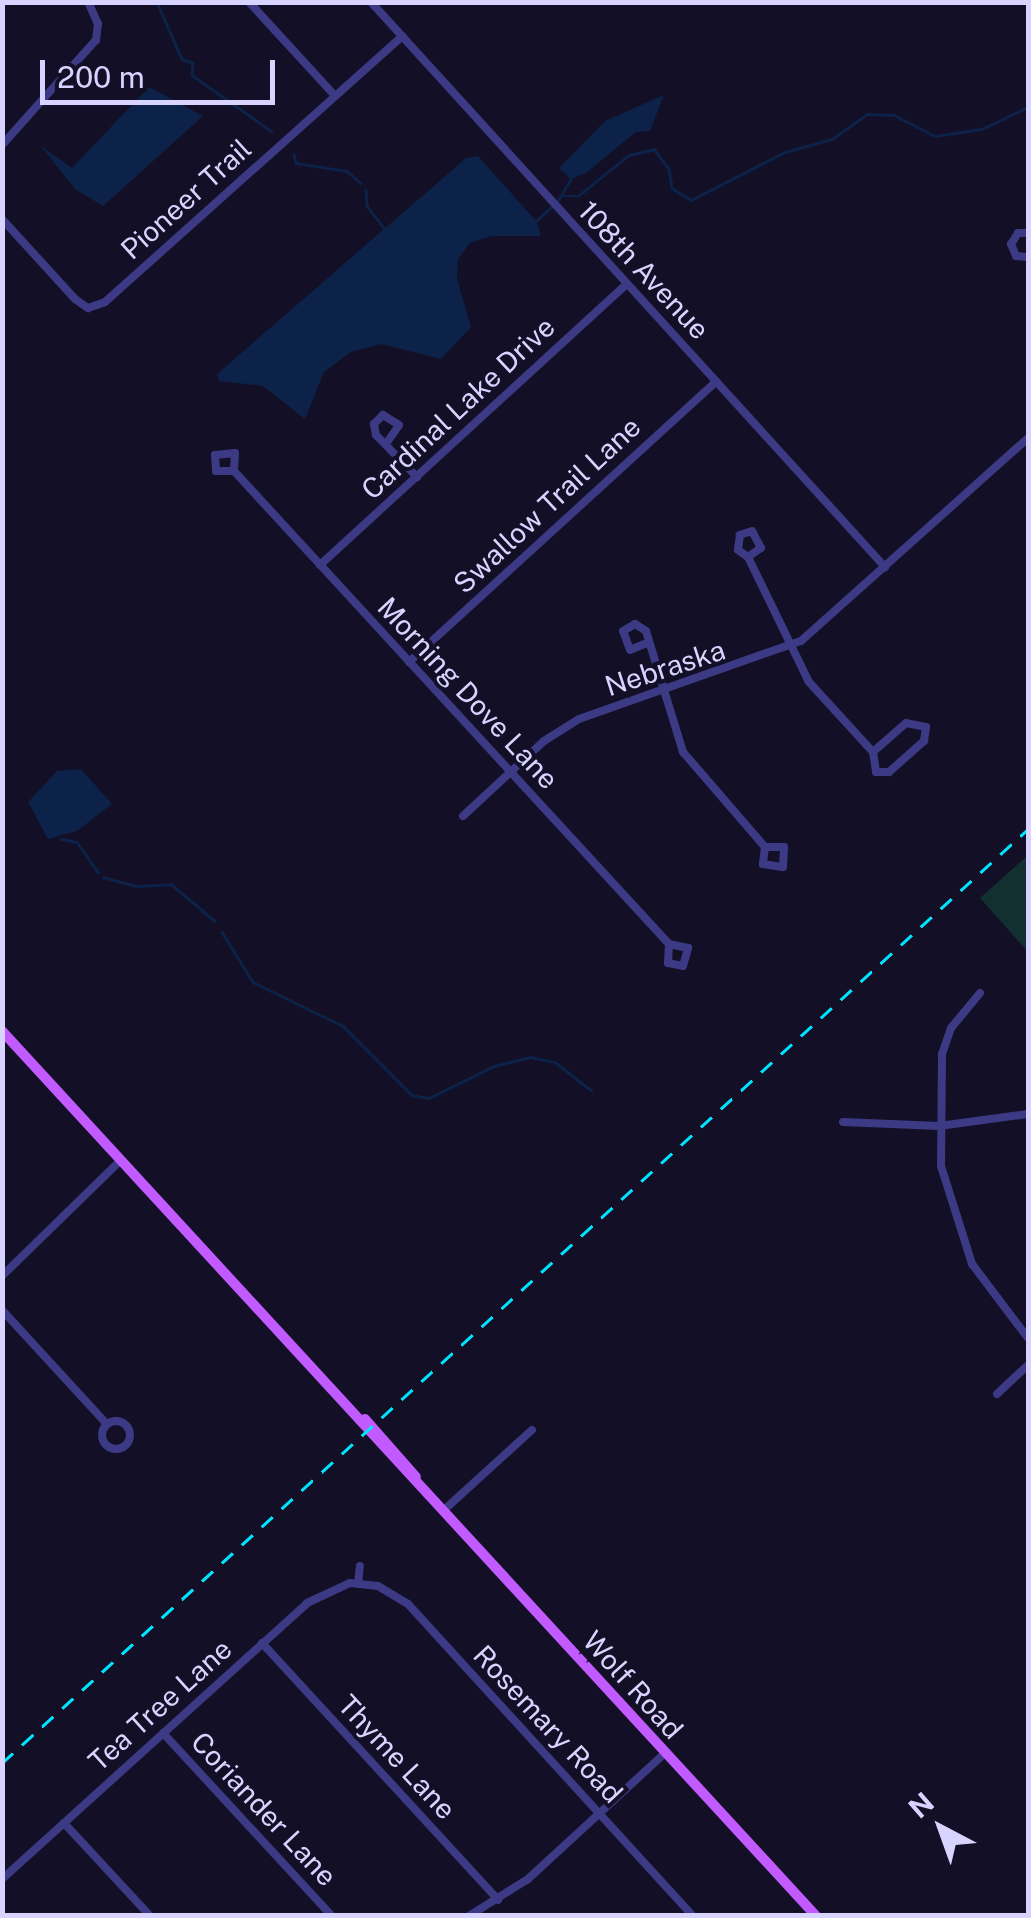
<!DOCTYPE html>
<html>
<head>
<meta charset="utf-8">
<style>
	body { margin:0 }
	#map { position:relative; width:1031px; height:1918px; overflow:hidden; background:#130f26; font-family:"Public Sans",sans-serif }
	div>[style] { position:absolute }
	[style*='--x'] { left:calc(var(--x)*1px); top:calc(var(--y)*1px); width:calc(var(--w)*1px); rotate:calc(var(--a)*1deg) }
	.green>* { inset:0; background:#12302f }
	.water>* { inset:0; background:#0c2248 }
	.stream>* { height:2.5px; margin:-1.25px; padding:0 1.25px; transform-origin:1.25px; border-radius:1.25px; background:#0c2248 }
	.minor>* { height:8px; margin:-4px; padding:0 4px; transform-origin:4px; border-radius:4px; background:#3d3a85 }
	.minor>.ring { margin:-4px; padding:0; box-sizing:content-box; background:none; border:8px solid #3d3a85; border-radius:50% }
	.major>* { height:10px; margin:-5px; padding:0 5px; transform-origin:5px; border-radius:5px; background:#c25bff }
	.rail>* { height:2.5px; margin-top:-1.25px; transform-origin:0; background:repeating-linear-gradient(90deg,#00e5ff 0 15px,transparent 0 27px) }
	span { translate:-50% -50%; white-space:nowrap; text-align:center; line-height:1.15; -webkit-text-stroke:8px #130f26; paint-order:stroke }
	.street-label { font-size:28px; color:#d9d4ff }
	.frame { position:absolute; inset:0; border:5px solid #d9d4ff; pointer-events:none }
	.north { position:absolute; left:891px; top:1778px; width:100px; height:100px; -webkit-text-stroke:8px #130f26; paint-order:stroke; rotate:319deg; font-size:28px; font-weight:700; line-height:40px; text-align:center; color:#d9d4ff }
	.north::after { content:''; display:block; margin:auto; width:35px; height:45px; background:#d9d4ff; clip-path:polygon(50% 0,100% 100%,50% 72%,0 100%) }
	.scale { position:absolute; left:40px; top:60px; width:235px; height:45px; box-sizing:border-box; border:5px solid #d9d4ff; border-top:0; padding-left:12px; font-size:30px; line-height:35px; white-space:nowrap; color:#d9d4ff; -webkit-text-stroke:8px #130f26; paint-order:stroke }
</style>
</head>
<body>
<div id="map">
	<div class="green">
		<i style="clip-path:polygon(1028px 855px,1028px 952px,980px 898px)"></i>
	</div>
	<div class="water">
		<i style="clip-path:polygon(149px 87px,203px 116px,103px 206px,75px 189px,41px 146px,72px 168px)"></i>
		<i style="clip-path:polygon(664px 95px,650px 131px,636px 132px,586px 173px,571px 179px,559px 168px,605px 121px)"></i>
		<i style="clip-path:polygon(478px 156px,537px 222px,541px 236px,491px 236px,470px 243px,458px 259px,457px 279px,471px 327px,441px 359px,381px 344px,351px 352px,324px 372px,305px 419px,263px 386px,219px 381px,217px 374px,466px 158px)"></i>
		<i style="clip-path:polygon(81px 769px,112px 804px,77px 831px,48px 839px,28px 802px,57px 771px)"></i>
	</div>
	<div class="stream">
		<i style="--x:157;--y:2;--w:62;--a:66.3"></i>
		<i style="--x:182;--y:59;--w:12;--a:20"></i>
		<i style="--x:193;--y:63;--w:12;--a:95"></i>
		<i style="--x:192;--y:75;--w:97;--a:35.3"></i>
		<i style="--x:294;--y:154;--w:9;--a:77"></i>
		<i style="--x:296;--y:163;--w:52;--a:8.9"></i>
		<i style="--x:347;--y:171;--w:18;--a:41"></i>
		<i style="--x:366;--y:190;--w:16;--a:86"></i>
		<i style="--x:367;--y:206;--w:28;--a:52"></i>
		<i style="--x:563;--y:196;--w:15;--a:0"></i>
		<i style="--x:578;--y:196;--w:65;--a:-38.8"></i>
		<i style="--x:629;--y:155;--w:26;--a:-13"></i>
		<i style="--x:654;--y:149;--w:25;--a:53"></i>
		<i style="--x:669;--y:169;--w:19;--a:81"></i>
		<i style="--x:672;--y:188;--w:22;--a:32"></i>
		<i style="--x:691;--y:200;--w:106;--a:-27.1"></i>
		<i style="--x:785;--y:152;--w:49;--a:-15.5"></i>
		<i style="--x:832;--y:139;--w:43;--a:-35.5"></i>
		<i style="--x:867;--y:114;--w:27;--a:2"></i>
		<i style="--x:894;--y:115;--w:46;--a:27.1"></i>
		<i style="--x:935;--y:136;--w:48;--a:-8.5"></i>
		<i style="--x:982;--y:129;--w:51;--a:-25.6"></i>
		<i style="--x:557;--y:202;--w:27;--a:-59"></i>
		<i style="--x:535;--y:222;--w:22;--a:-43"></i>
		<i style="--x:61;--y:839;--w:16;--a:11"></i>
		<i style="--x:77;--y:842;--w:37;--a:55"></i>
		<i style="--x:103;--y:877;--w:35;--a:15"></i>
		<i style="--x:137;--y:886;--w:34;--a:-3"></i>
		<i style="--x:171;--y:884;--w:57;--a:40.1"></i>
		<i style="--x:222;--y:932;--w:59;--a:58.2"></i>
		<i style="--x:253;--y:982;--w:100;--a:26.1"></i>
		<i style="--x:343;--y:1026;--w:98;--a:45"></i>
		<i style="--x:412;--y:1095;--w:17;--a:10"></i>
		<i style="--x:429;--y:1098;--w:72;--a:-26.2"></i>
		<i style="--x:494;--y:1066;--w:37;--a:-14"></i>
		<i style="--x:530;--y:1057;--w:25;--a:11"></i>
		<i style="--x:555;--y:1062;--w:46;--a:37.9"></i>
	</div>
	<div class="minor">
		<i style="--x:249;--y:2;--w:127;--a:47.5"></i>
		<i style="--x:371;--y:2;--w:764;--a:47.71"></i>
		<i style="--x:2;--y:145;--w:141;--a:-48.2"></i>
		<i style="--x:96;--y:40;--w:16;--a:-83"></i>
		<i style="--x:98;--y:24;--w:24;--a:-114"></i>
		<i style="--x:2;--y:219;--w:108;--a:47.6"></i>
		<i style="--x:75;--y:299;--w:16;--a:35"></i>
		<i style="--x:88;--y:308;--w:18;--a:-19"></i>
		<i style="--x:105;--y:302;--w:399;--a:-41.8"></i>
		<i style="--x:1028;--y:233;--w:10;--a:180"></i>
		<i style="--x:1018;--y:233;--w:13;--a:122"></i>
		<i style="--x:1011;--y:244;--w:13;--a:67"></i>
		<i style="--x:1016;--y:256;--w:12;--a:5"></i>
		<i style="--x:388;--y:441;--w:19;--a:-55"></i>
		<i style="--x:399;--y:425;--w:19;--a:-148"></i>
		<i style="--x:383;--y:415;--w:13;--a:135"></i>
		<i style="--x:374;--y:424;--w:11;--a:80"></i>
		<i style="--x:376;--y:435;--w:59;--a:45.7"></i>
		<i style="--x:234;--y:471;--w:18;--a:-87"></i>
		<i style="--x:235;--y:453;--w:20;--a:174"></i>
		<i style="--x:215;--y:455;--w:16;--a:86"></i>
		<i style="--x:216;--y:471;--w:18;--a:0"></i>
		<i style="--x:234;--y:471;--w:643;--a:47.4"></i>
		<i style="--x:669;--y:944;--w:19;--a:93"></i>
		<i style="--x:668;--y:963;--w:15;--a:11"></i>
		<i style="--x:683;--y:966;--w:19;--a:-74"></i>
		<i style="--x:688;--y:948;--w:19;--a:-168"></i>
		<i style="--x:748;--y:557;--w:16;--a:-35"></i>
		<i style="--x:761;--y:548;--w:19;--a:-118"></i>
		<i style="--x:752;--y:531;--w:13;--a:162"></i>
		<i style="--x:740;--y:535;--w:15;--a:98"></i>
		<i style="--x:738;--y:550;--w:12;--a:35"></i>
		<i style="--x:748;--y:557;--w:139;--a:64"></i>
		<i style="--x:809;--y:682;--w:95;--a:47.6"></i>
		<i style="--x:873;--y:752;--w:20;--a:81"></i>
		<i style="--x:876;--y:772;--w:13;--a:0"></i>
		<i style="--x:889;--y:772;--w:47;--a:-41.5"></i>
		<i style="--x:924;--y:741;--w:14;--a:-82"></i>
		<i style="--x:926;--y:727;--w:20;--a:-169"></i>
		<i style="--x:906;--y:723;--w:44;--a:138.7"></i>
		<i style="--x:320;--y:565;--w:416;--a:-42.5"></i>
		<i style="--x:647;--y:643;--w:18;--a:158"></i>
		<i style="--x:630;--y:650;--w:20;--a:-110"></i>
		<i style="--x:623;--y:631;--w:14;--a:-30"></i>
		<i style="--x:635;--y:624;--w:13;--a:32"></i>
		<i style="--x:646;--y:631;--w:127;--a:73"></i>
		<i style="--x:683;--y:752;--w:125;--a:49.2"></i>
		<i style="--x:765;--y:847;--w:17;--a:97"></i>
		<i style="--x:763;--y:864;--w:20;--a:9"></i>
		<i style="--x:783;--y:867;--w:20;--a:-87"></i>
		<i style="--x:784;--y:847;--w:19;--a:180"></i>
		<i style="--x:409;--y:662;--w:416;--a:-42.4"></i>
		<i style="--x:463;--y:816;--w:110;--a:-42.8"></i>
		<i style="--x:544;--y:741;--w:41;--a:-32.2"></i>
		<i style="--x:579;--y:719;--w:235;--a:-19.4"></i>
		<i style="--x:801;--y:641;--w:305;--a:-41.8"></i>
		<i style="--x:980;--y:993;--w:45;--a:129.6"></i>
		<i style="--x:951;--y:1028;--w:28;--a:109"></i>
		<i style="--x:942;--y:1054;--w:112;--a:90.5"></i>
		<i style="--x:941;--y:1166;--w:103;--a:72.4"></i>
		<i style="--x:972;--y:1264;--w:93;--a:52.9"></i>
		<i style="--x:843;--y:1122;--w:96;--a:2.4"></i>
		<i style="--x:939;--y:1126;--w:90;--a:-7.7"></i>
		<i style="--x:2;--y:1276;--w:166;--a:-44.3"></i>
		<i style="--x:2;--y:1310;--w:155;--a:47.4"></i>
		<i style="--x:997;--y:1394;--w:42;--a:-43.1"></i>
		<i class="ring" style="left:102px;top:1421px;width:20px;height:20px"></i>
		<i style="--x:444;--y:1510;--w:119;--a:-42.3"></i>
		<i style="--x:358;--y:1584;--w:18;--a:-84"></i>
		<i style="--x:262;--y:1643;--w:349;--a:47.4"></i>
		<i style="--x:163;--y:1733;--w:249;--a:47.3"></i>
		<i style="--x:64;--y:1823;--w:127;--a:47.2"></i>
		<i style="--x:2;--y:1879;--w:411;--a:-42.1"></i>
		<i style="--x:307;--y:1603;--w:47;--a:-24.9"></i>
		<i style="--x:350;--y:1583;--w:28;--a:6"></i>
		<i style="--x:378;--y:1586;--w:35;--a:31"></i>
		<i style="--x:408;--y:1604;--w:423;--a:47.6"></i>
		<i style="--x:469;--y:1916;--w:70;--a:-32.1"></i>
		<i style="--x:528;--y:1879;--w:186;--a:-42.6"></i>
	</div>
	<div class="major">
		<i style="--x:2;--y:1031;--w:1202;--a:47.39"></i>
		<i style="--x:365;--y:1419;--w:77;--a:48.7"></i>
	</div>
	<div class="rail">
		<i style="--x:2;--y:1763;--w:1387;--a:-42.31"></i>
	</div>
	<div class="street-label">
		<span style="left:186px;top:199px;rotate:-42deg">Pioneer Trail</span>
		<span style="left:644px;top:270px;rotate:47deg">108th Avenue</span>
		<span style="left:458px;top:408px;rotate:-43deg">Cardinal Lake Drive</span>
		<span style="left:547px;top:505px;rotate:-43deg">Swallow Trail Lane</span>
		<span style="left:665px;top:668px;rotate:-18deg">Nebraska</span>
		<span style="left:468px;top:693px;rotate:47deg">Morning Dove Lane</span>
		<span style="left:633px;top:1685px;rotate:48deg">Wolf Road</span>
		<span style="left:160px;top:1705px;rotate:-42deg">Tea Tree Lane</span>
		<span style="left:548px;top:1724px;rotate:47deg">Rosemary Road</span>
		<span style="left:397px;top:1757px;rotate:47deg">Thyme Lane</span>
		<span style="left:264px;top:1809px;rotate:47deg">Coriander Lane</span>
	</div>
	<div class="frame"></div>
	<div class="north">N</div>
	<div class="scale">200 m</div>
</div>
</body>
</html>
